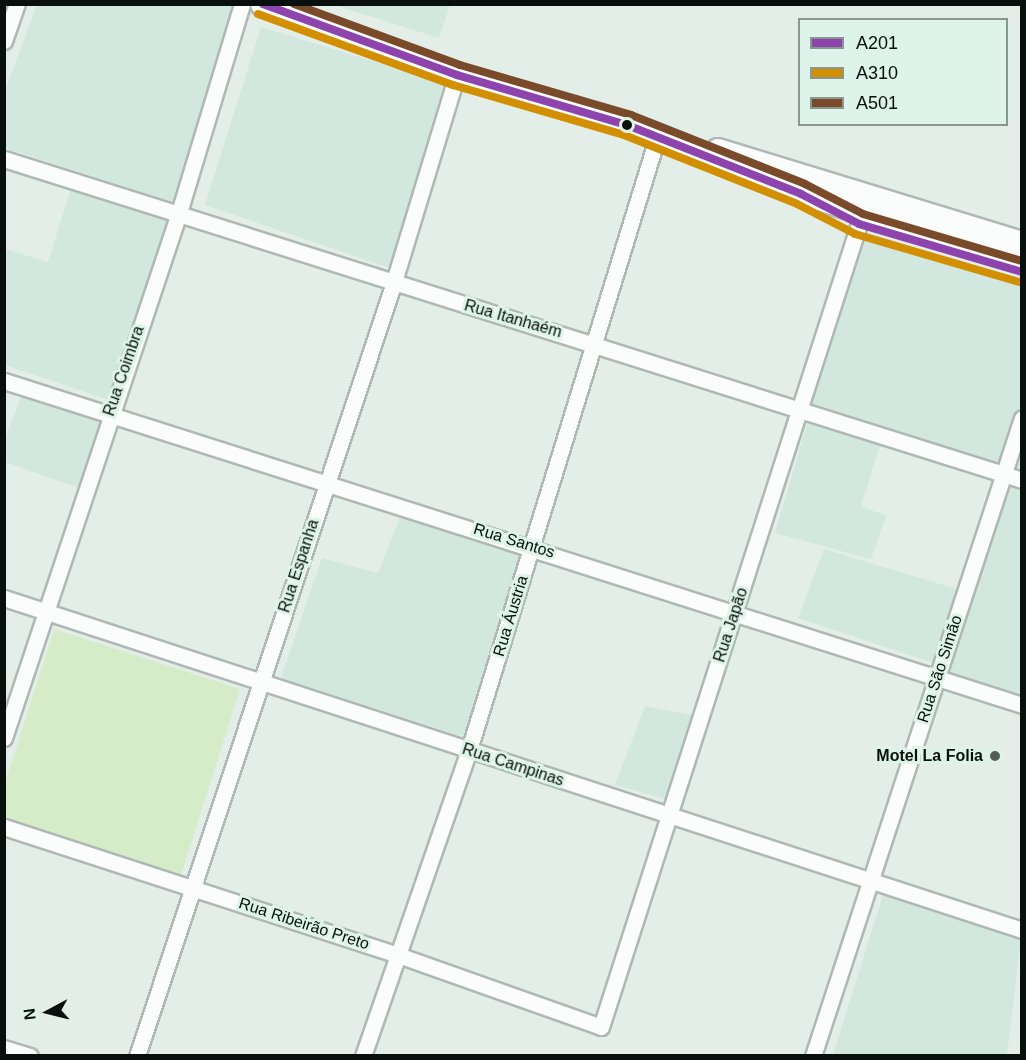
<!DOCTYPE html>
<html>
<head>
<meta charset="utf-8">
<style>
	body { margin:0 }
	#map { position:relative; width:1026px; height:1060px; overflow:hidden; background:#e3eee9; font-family:Arial,sans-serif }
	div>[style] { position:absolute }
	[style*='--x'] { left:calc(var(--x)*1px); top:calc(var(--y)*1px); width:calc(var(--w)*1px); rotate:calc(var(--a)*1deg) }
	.built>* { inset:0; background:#d2e7de }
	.green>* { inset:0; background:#d6ecc8 }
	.roads { filter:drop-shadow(2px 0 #afb8b4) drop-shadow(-2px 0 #afb8b4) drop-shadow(0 2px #afb8b4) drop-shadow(0 -2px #afb8b4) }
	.street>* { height:15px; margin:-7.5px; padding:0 7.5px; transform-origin:7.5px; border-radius:7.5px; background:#fbfcfc }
	.secondary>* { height:22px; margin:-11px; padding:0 11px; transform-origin:11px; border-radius:11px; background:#fbfcfc }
	.bus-1>* { height:8px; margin:-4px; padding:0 4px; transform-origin:4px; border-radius:4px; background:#8e44ad }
	.bus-2>* { height:8px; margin:-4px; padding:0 4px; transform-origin:4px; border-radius:4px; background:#d38f02 }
	.bus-3>* { height:8px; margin:-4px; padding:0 4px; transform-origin:4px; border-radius:4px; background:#7a4b2a }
	.dots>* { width:16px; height:16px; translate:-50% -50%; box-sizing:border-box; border:3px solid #def3ea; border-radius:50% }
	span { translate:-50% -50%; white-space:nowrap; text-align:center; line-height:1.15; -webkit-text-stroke:6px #def3ea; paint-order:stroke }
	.street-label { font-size:16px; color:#080f0c }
	.poi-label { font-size:16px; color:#080f0c; font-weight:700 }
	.right { translate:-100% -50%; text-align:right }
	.frame { position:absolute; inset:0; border:6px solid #080f0c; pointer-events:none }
	.legend { position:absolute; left:798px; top:18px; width:210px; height:108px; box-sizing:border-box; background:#def3ea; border:2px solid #889891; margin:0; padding:8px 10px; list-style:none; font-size:18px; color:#080f0c }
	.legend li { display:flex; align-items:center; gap:12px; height:30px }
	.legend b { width:30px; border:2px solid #889891 }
	.north { position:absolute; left:18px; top:982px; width:60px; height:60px; -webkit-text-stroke:4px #def3ea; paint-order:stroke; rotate:263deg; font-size:16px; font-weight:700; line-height:24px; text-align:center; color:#080f0c }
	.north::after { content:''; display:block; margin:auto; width:21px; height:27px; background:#080f0c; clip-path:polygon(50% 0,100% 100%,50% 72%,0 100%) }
</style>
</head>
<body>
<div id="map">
	<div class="built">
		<i style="clip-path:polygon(37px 5px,234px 5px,173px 202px,5px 148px,4px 93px)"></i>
		<i style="clip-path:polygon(335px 5px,450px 5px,439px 38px)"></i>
		<i style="clip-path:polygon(261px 27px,444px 83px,390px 268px,205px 205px)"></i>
		<i style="clip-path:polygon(71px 188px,171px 220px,109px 400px,5px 365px,5px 249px,48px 262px)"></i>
		<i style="clip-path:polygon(867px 232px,1021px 282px,1021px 472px,812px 403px)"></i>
		<i style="clip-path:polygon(21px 396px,101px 419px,79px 488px,5px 462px,4px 442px)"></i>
		<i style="clip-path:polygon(808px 421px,881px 442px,861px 506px,886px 516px,871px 559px,775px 533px)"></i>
		<i style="clip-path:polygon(1008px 482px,1021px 486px,1021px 698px,946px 673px)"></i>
		<i style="clip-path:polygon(402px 512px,525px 550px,464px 737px,281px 678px,322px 558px,378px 573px)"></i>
		<i style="clip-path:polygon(824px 549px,960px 590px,934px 663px,798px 618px)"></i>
		<i style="clip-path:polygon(645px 706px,694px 716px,665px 799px,615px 785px)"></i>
		<i style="clip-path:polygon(883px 895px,1021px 938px,1007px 1055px,833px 1055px)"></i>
	</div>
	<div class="green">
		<i style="clip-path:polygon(54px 629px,240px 689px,181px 875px,5px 818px,5px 784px)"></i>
	</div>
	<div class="roads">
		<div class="street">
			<i style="--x:4;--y:41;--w:39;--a:-71"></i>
			<i style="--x:4;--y:159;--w:1067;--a:17.5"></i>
			<i style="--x:4;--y:381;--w:1068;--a:17.65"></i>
			<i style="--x:4;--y:598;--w:1071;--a:18.06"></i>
			<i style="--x:4;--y:738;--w:550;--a:-71.57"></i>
			<i style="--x:178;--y:216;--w:221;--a:-73.2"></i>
			<i style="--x:4;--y:827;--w:414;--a:18"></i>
			<i style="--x:398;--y:955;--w:215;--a:19.5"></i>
			<i style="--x:601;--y:1027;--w:843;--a:-72.19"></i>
			<i style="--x:4;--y:1048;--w:27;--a:17"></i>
			<i style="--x:137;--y:1056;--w:812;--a:-71.63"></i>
			<i style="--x:393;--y:285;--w:220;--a:-73.1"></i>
			<i style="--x:363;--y:1056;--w:324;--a:-70.9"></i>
			<i style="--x:469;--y:750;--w:640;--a:-72.92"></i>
			<i style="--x:813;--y:1056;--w:671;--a:-71.86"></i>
		</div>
		<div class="secondary">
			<i style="--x:262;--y:4;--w:208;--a:20"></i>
			<i style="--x:457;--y:75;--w:177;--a:16.4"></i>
			<i style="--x:627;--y:125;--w:187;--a:21.6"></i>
			<i style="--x:801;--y:194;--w:230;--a:16.4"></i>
			<i style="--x:718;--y:150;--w:312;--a:17"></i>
		</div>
	</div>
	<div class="bus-1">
		<i style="--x:263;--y:4;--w:207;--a:20.1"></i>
		<i style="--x:457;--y:75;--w:177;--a:16.4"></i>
		<i style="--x:627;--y:125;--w:187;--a:21.6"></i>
		<i style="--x:801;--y:194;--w:65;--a:27.3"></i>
		<i style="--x:859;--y:224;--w:170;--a:16.4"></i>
	</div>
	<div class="bus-2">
		<i style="--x:258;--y:14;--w:208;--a:20"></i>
		<i style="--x:453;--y:85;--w:178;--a:16.3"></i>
		<i style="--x:624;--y:135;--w:186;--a:21.7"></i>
		<i style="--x:797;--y:204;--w:65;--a:27.3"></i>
		<i style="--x:855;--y:234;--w:171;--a:16.3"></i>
	</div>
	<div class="bus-3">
		<i style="--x:294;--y:4;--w:177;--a:20.2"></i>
		<i style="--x:460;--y:65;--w:178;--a:16.3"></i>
		<i style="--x:631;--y:115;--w:187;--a:21.6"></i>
		<i style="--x:805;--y:184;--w:65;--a:27.3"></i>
		<i style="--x:863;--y:214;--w:166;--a:16.5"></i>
	</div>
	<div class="dots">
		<i style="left:627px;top:125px;background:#080f0c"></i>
		<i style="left:995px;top:756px;background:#555d59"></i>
	</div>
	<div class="street-label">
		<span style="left:513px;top:319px;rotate:16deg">Rua Itanhaém</span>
		<span style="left:124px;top:371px;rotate:-71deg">Rua Coimbra</span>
		<span style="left:514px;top:541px;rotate:17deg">Rua Santos</span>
		<span style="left:299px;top:566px;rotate:-72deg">Rua Espanha</span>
		<span style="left:511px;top:616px;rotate:-73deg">Rua Áustria</span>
		<span style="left:731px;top:625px;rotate:-72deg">Rua Japão</span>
		<span style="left:940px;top:669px;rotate:-72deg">Rua São Simão</span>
		<span style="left:513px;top:765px;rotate:18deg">Rua Campinas</span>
		<span style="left:304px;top:924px;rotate:18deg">Rua Ribeirão Preto</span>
	</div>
	<div class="poi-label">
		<span class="right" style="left:983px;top:756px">Motel La Folia</span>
	</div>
	<div class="frame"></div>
	<ul class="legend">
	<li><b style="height:8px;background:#8e44ad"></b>A201</li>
	<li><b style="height:8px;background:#d38f02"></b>A310</li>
	<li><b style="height:8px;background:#7a4b2a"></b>A501</li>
	</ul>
	<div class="north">N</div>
</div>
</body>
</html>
